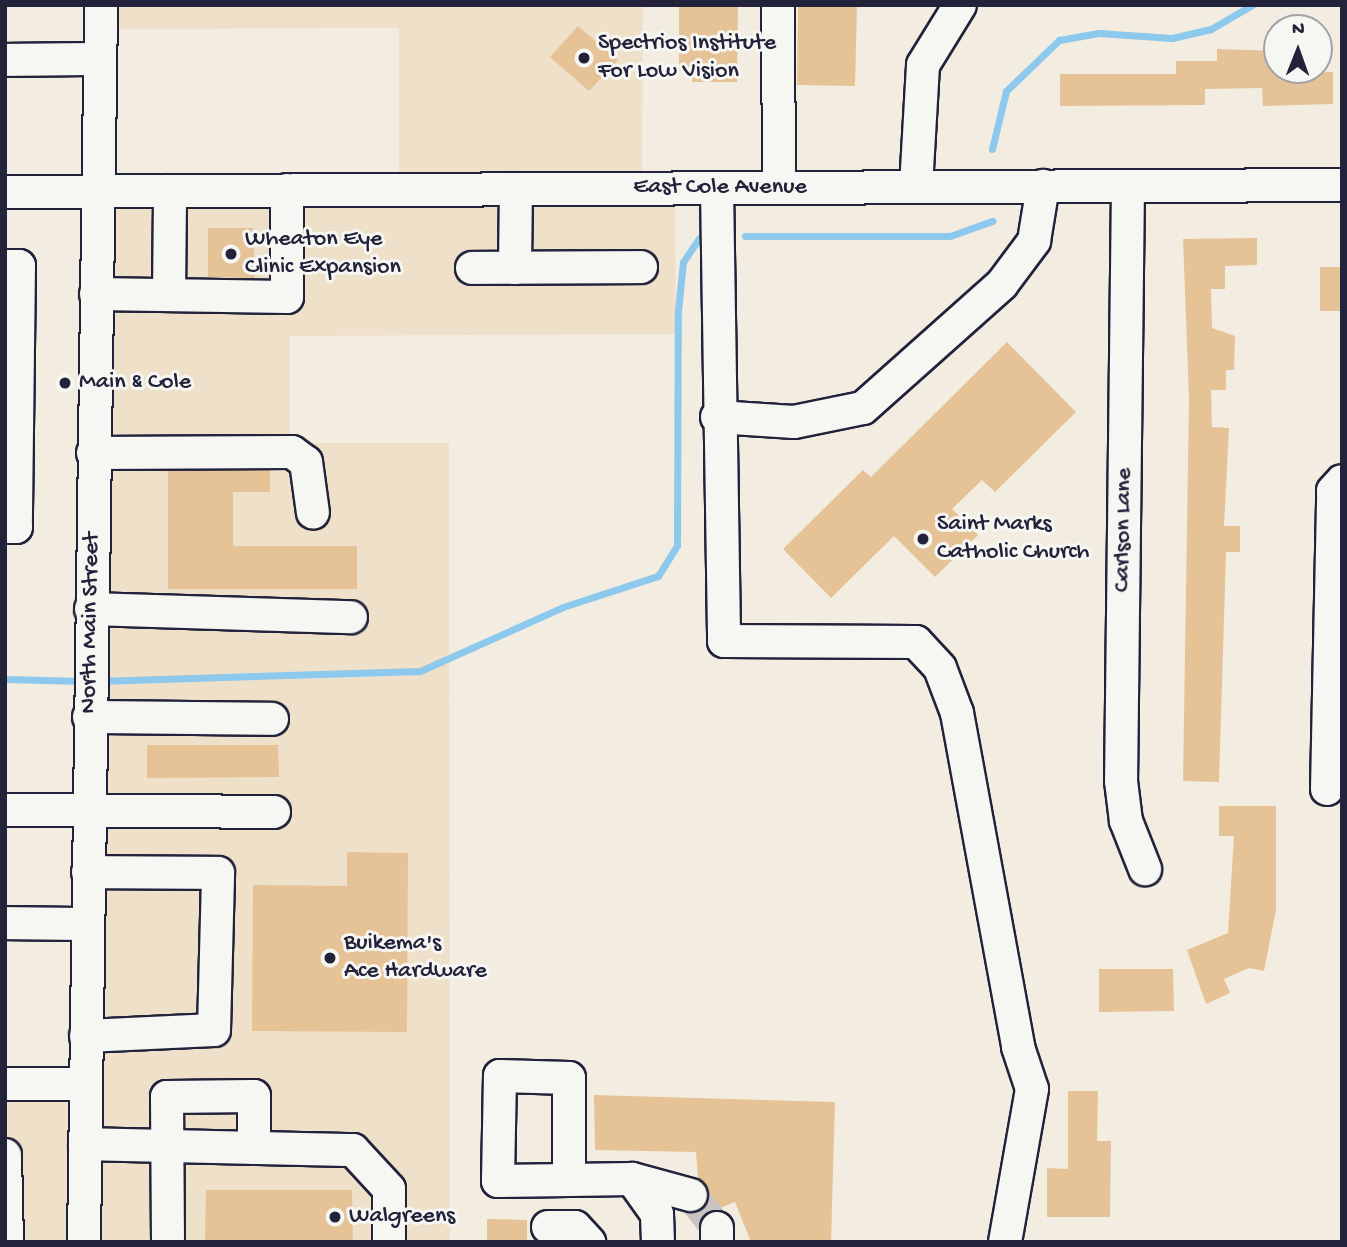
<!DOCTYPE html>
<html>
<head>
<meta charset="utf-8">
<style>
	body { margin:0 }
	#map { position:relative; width:1347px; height:1247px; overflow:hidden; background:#f3ece0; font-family:"Gochi Hand",sans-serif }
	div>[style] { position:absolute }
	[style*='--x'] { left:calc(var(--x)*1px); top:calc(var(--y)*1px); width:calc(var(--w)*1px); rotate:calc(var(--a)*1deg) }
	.built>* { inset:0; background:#efe0ca }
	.stream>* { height:7px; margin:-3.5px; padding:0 3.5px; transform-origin:3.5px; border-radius:3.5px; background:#8dc8ed }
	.building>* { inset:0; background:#e5c396 }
	.minor-tunnel>* { height:32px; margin-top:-16px; transform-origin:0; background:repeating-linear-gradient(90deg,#c9c4bf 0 32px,transparent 0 48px) }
	.roads { filter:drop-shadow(2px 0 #22223b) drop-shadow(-2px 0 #22223b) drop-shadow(0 2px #22223b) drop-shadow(0 -2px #22223b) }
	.minor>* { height:32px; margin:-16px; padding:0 16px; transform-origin:16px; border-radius:16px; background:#f6f6f2 }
	.dots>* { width:19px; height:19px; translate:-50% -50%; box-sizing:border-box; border:4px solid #f6f6f2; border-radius:50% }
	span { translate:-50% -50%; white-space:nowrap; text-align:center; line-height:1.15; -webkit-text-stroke:6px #f6f6f2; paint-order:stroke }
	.poi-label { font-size:24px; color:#22223b }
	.left { translate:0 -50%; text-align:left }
	.street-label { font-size:24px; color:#22223b }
	.frame { position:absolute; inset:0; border:7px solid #22223b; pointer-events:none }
	.north { position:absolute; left:1263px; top:14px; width:70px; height:70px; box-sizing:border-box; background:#f6f6f2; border:2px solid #a1a1a9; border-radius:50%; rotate:1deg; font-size:19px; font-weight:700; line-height:28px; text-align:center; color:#22223b }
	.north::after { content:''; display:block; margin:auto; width:24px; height:32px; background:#22223b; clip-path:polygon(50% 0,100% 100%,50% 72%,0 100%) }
</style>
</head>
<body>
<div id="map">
	<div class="built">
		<i style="clip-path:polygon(102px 5px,643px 5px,642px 181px,399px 183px,399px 28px,102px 29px)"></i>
		<i style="clip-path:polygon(675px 194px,676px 334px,290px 336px,290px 443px,449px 443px,450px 1242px,92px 1242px,104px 198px)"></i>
		<i style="clip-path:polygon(5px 1078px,78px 1079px,75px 1242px,5px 1242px)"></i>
	</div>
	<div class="stream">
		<i style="--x:992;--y:149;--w:60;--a:-76.4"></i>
		<i style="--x:1006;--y:91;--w:74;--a:-43.9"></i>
		<i style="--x:1059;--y:40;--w:40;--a:-10"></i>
		<i style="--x:1098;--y:33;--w:74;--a:3.9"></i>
		<i style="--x:1172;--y:38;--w:40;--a:-13"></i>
		<i style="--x:1211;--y:29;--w:48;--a:-30.3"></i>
		<i style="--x:745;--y:236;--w:205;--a:0"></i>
		<i style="--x:950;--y:236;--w:45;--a:-19.7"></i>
		<i style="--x:5;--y:679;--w:78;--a:1.5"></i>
		<i style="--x:98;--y:681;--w:322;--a:-1.8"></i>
		<i style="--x:420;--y:671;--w:157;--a:-24.1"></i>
		<i style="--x:563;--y:607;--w:100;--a:-18.1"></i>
		<i style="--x:658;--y:576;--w:36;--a:-58"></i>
		<i style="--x:677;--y:545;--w:234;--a:-89.8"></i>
		<i style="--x:678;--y:311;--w:49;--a:-84.2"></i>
		<i style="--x:683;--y:262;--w:29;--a:-56"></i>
	</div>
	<div class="building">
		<i style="clip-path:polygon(679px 5px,738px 5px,737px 82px,692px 82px,692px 72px,679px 71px)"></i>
		<i style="clip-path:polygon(798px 5px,857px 5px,855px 86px,797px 85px)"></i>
		<i style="clip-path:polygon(578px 26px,618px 60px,589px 91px,550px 57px)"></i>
		<i style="clip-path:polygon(1217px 49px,1277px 51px,1277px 70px,1333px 72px,1333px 104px,1263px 106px,1262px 88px,1205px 89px,1205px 105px,1060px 106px,1060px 74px,1176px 74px,1176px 61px,1217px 61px)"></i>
		<i style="clip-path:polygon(208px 228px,253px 228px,255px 278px,208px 277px)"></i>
		<i style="clip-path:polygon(1257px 238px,1257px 265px,1225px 266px,1225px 289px,1211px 289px,1212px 328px,1235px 336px,1234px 370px,1226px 370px,1226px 390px,1211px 390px,1212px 427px,1229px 428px,1224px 526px,1240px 526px,1240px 552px,1226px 552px,1219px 782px,1183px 781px,1189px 399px,1183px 239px)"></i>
		<i style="clip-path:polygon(1320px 267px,1342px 267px,1342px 311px,1320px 311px)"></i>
		<i style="clip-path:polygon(1007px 342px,1076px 412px,995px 492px,982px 480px,952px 509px,978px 535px,935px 577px,894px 536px,831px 598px,783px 549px,863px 470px,871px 477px)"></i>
		<i style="clip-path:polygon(270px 470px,270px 492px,233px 492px,233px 546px,357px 546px,357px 589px,168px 589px,168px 471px)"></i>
		<i style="clip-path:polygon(147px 745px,278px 745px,279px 777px,147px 778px)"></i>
		<i style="clip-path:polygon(1219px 806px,1276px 806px,1276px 910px,1264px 971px,1249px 968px,1224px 979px,1230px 993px,1206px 1004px,1187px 950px,1228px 933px,1234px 836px,1219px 836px)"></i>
		<i style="clip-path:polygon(347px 852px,408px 853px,407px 1032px,252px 1031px,253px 885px,347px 886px)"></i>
		<i style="clip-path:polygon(1099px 969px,1173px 969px,1174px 1011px,1099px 1012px)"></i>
		<i style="clip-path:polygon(1068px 1091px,1098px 1091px,1097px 1141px,1111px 1141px,1110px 1217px,1047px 1217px,1047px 1168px,1068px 1169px)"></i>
		<i style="clip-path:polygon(594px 1095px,835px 1102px,831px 1242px,751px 1242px,735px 1202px,707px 1213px,699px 1225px,689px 1213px,704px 1207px,709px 1191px,698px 1178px,696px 1152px,595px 1150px)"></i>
		<i style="clip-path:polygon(206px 1190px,352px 1190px,353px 1242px,205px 1242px)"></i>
		<i style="clip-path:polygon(487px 1219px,527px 1220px,527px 1242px,487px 1242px)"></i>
	</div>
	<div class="minor-tunnel">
		<i style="--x:691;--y:1195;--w:42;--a:51.8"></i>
	</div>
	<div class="roads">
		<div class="minor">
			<i style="--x:778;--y:5;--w:183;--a:89.7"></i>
			<i style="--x:5;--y:60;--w:95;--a:-0.6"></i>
			<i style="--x:1128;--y:186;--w:595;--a:90.67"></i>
			<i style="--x:1121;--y:781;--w:40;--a:82.9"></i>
			<i style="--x:1126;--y:821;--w:52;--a:68.4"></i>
			<i style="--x:916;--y:187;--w:122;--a:-86.7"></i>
			<i style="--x:923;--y:65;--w:70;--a:-58.3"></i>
			<i style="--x:717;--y:188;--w:453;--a:89.1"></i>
			<i style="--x:724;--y:641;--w:192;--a:0.3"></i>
			<i style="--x:916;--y:642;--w:35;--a:47"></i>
			<i style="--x:940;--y:668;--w:48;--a:69.3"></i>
			<i style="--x:957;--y:713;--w:340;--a:79.6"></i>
			<i style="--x:1018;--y:1047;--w:44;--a:71.6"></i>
			<i style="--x:1032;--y:1089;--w:155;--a:100"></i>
			<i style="--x:5;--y:192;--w:1337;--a:-0.3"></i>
			<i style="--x:5;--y:266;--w:14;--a:0"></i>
			<i style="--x:19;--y:266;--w:261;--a:90.7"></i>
			<i style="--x:16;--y:527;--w:11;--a:180"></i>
			<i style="--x:472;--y:268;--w:169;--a:-0.3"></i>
			<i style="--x:515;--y:268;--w:79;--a:-89.3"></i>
			<i style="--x:96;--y:294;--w:191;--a:0.9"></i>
			<i style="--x:287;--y:297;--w:107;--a:-90"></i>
			<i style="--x:169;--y:295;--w:104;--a:-89.4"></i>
			<i style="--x:717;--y:417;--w:77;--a:3.7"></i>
			<i style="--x:794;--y:422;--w:70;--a:-11.5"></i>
			<i style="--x:863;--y:408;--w:186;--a:-41.7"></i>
			<i style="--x:1002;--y:284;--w:54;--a:-53.3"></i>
			<i style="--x:1034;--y:241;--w:56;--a:-80.7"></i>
			<i style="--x:93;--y:453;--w:199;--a:-0.3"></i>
			<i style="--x:292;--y:452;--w:17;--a:36"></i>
			<i style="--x:306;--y:462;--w:51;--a:82.2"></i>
			<i style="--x:91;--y:609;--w:260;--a:1.8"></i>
			<i style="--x:89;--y:717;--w:183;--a:0.6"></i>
			<i style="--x:1327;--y:789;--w:298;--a:-88.8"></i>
			<i style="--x:1333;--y:491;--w:13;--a:-48"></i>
			<i style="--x:5;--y:810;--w:269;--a:0.4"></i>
			<i style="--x:5;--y:923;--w:82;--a:0.7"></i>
			<i style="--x:86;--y:1036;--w:128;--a:-2.7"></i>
			<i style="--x:214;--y:1030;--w:157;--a:-88.5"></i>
			<i style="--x:218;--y:873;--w:130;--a:-179.6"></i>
			<i style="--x:5;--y:1084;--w:81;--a:0"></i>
			<i style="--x:85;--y:1144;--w:268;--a:1.3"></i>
			<i style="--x:353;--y:1150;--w:53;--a:47.3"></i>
			<i style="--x:389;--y:1189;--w:53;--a:90"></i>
			<i style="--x:5;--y:1155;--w:87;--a:88.7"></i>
			<i style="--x:632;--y:1179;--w:61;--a:15.2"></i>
			<i style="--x:569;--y:1180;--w:102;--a:-90"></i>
			<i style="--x:569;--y:1078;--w:69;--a:-178.3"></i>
			<i style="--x:500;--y:1076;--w:105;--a:91.1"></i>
			<i style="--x:498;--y:1181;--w:71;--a:-0.8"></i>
			<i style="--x:569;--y:1180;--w:63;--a:-0.9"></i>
			<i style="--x:632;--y:1179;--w:43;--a:54.5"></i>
			<i style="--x:657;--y:1214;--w:28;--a:88"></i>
			<i style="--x:548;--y:1227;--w:27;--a:0"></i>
			<i style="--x:575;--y:1227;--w:21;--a:47"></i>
			<i style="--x:717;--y:1228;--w:14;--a:90"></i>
			<i style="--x:84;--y:1242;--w:1237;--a:-89.21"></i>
			<i style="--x:168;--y:1242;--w:145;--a:-90.4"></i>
			<i style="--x:167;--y:1097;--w:87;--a:-0.7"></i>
			<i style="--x:254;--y:1096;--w:52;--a:90"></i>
		</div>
	</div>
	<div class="dots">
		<i style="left:584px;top:58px;background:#22223b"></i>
		<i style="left:231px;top:254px;background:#22223b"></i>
		<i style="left:65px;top:383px;background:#22223b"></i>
		<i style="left:923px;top:539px;background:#22223b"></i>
		<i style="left:330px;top:958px;background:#22223b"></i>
		<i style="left:335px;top:1217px;background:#22223b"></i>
	</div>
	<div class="poi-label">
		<span class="left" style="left:598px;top:58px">Spectrios Institute<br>For Low Vision</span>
		<span class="left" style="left:245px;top:254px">Wheaton Eye<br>Clinic Expansion</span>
		<span class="left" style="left:79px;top:383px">Main &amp; Cole</span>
		<span class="left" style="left:937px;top:539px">Saint Marks<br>Catholic Church</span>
		<span class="left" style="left:344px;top:958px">Buikema's<br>Ace Hardware</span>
		<span class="left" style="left:349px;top:1217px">Walgreens</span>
	</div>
	<div class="street-label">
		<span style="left:720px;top:188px">East Cole Avenue</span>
		<span style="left:1124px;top:530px;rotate:-89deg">Carlson Lane</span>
		<span style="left:91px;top:623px;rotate:-89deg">North Main Street</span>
	</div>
	<div class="frame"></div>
	<div class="north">N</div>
</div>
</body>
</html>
